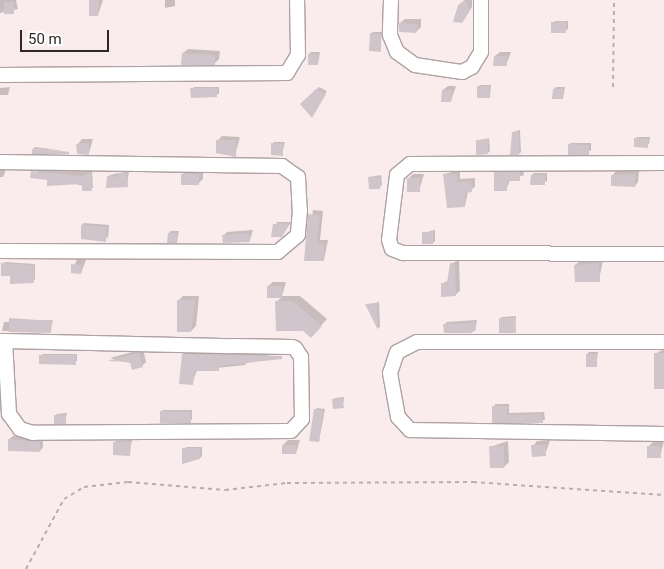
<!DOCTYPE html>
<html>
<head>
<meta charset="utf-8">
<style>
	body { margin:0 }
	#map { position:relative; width:664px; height:569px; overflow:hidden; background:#faecec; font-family:Roboto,sans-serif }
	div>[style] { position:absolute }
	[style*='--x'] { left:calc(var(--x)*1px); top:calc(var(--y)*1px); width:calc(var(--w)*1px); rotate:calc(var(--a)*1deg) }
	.shadow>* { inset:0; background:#0003 }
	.building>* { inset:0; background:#d0c5ca }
	.path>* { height:2px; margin-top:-1px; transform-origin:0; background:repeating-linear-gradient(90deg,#b8adad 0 4px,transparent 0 8px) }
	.roads { filter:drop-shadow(1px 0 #aea1a1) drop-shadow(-1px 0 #aea1a1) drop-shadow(0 1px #aea1a1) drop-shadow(0 -1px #aea1a1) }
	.minor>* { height:14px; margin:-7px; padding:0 7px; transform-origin:7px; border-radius:7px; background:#fff }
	span { translate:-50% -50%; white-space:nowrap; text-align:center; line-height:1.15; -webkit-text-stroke:4px #fdfdfd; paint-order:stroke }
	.scale { position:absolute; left:20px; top:30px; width:89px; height:22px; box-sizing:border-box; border:2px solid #2e2928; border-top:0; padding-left:6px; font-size:15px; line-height:18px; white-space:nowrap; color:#2e2928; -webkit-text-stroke:4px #fdfdfd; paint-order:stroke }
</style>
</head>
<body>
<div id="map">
	<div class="shadow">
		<i style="clip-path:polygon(0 0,16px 0,18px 9px,0 13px)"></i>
		<i style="clip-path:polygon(91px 0,103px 0,98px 15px)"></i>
		<i style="clip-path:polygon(165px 0,175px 0,175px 6px,165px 8px)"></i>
		<i style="clip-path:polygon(464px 0,472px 0,472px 7px,464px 20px,455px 21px)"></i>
		<i style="clip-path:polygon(405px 19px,421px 19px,421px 27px,416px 32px,400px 23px)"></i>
		<i style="clip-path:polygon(555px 21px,568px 21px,568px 30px,553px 23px)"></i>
		<i style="clip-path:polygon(373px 32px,382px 32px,380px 50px,371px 34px)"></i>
		<i style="clip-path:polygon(188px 49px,220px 51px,219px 59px,214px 64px,183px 53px)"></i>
		<i style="clip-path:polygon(311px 52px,320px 52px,318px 64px,309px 54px)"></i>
		<i style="clip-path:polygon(500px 52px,511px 52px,506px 65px,495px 56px)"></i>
		<i style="clip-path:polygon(480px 85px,491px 85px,490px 97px,478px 87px)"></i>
		<i style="clip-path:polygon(448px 86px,456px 86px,451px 101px,443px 90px)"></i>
		<i style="clip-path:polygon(10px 87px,8px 95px,0 95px,0 88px)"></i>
		<i style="clip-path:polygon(194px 87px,219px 87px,219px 94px,192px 89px)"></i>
		<i style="clip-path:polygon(319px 87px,327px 91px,312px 116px,302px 104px)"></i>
		<i style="clip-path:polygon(556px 87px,565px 87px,563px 98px,554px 89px)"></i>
		<i style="clip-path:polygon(520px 130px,521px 152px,519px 154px,513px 132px)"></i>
		<i style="clip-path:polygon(222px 136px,240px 137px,235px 155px,217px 141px)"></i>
		<i style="clip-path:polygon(637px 137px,650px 137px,649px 144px,635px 139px)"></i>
		<i style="clip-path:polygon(489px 138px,490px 151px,488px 153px,477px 141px)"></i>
		<i style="clip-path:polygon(82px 139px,93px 139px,89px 153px,78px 144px)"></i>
		<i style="clip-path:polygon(274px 142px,285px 142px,282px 154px,272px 144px)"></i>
		<i style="clip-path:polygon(571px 143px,591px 143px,591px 151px,569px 145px)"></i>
		<i style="clip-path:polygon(35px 147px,70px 152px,33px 149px)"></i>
		<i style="clip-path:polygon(523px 168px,524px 175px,510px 180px,506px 190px,495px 173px,500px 169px)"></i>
		<i style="clip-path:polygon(0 169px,6px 170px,3px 177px,0 177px)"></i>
		<i style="clip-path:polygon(34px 170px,92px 171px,93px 188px,49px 178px)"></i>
		<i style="clip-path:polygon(187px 170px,203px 170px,203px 179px,198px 184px,182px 175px)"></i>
		<i style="clip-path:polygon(460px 170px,460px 179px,475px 178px,475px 187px,468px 191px,465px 206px,444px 174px)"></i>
		<i style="clip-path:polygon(129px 171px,127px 186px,108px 177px,110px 175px)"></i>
		<i style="clip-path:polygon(616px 171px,639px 171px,638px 182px,635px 186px,613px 175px)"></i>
		<i style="clip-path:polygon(534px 173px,547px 173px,547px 182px,532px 175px)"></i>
		<i style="clip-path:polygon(413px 174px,424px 174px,419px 191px,408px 179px)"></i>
		<i style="clip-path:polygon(381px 175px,382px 185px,380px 187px,369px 177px)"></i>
		<i style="clip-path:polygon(313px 210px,323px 211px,320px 240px,328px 240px,324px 260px,306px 260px)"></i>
		<i style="clip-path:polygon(276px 222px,291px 222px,284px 233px)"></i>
		<i style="clip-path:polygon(84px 223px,109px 225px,108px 238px,82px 225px)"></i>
		<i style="clip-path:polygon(253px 230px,250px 240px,223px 236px,227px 232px)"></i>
		<i style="clip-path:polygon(435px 230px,435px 241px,433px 243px,423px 233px)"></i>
		<i style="clip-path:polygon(171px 231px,179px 231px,177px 242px,169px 233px)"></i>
		<i style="clip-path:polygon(77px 259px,86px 260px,81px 273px,72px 272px)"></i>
		<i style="clip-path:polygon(459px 260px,460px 291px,455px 295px,442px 284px,449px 280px,451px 264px)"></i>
		<i style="clip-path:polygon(603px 260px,599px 280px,575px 265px,579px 262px)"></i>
		<i style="clip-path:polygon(4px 262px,35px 264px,35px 280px,11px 275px)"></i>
		<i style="clip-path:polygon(273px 282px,286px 282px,282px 296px,300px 296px,327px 319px,317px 330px,276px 302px,282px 297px,268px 286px)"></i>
		<i style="clip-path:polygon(183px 296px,199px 296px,196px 326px,191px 331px,178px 301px)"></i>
		<i style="clip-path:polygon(379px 302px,380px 327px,378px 328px,367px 305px)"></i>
		<i style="clip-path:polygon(516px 316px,515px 332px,500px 319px,502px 317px)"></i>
		<i style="clip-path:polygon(53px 320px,50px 331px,2px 331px,4px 322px)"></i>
		<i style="clip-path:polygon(477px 320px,475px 329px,445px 324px,447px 322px)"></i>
		<i style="clip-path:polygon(143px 349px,146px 362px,142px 366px,110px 358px)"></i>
		<i style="clip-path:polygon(664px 349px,664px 387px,655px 354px)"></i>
		<i style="clip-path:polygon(187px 351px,283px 353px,249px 359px,245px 365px,197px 370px,192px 384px,183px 354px)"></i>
		<i style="clip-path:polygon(589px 352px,598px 352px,596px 366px,587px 354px)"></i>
		<i style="clip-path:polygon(43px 354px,77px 354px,77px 361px,40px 356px)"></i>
		<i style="clip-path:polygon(344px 397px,343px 407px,333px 400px,335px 398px)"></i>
		<i style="clip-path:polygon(495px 404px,509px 404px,509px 413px,544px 412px,545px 420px,493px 421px)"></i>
		<i style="clip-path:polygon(317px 408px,325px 409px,319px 441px,315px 410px)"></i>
		<i style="clip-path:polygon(163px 410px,192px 410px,192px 420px,161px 412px)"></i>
		<i style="clip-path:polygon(67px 413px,65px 423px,55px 416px,57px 414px)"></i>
		<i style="clip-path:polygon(13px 436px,43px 438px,43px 447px,40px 451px,9px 439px)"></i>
		<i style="clip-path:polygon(132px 440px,129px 455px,114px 443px,116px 441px)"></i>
		<i style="clip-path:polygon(288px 440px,300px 440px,296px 453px,283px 445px)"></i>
		<i style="clip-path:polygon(550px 440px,545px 455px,533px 446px,537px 441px)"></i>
		<i style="clip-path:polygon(508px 441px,509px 462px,504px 467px,490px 447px)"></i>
		<i style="clip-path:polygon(664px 441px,660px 456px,648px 447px,653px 442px)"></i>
		<i style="clip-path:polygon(185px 447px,202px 447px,202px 456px,200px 458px)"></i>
	</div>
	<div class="building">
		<i style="clip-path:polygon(89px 0,99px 0,98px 16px,89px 16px)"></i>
		<i style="clip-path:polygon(465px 0,470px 10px,462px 23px,453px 22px,458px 5px)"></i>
		<i style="clip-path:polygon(4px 2px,14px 2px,14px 14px,4px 14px)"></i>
		<i style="clip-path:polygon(551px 22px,566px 22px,566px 33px,551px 33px)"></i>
		<i style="clip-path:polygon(399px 23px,417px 24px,416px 33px,399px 32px)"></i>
		<i style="clip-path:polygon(370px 33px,381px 34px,381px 52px,369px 51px)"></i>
		<i style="clip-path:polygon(182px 53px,215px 55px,215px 65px,181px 65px)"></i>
		<i style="clip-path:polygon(308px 54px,318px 54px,318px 65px,308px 65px)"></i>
		<i style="clip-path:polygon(494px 56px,507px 56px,507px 66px,493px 66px)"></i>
		<i style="clip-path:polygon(477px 86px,490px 86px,490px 98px,477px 98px)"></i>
		<i style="clip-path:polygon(190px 88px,217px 88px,217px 97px,191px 98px)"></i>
		<i style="clip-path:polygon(316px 89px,326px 94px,312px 118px,300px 104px)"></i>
		<i style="clip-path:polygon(553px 89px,563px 89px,563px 99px,552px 99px)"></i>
		<i style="clip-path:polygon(442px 90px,452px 90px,451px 102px,441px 102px)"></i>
		<i style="clip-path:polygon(512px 132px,519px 132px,519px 155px,510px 155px)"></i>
		<i style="clip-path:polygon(634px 138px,648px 139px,648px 148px,634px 147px)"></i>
		<i style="clip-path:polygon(488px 139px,488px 154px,476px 155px,476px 140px)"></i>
		<i style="clip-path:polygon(216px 140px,236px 140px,236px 157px,216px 153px)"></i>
		<i style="clip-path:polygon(89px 143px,89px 155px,77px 154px,76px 144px)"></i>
		<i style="clip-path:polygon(271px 143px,283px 144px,283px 156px,271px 155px)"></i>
		<i style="clip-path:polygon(568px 144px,589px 145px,589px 155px,568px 155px)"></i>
		<i style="clip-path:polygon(32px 149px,69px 152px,69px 154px,32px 154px)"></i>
		<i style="clip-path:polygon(31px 171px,83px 176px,91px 172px,92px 191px,82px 191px,82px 184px,47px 186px,47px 180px,30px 178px)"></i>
		<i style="clip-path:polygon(494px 172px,520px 172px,520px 181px,507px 181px,507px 191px,494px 191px)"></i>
		<i style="clip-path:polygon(117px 173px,127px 173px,128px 187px,106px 188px,107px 176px,117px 177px)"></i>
		<i style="clip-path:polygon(181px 174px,199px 174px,199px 185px,181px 185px)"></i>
		<i style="clip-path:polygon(443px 174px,457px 174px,457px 182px,471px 181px,472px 192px,465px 193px,465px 207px,447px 208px)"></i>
		<i style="clip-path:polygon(545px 174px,545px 185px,530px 185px,531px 175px)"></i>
		<i style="clip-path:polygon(635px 174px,635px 187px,611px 186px,611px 175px)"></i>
		<i style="clip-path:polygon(368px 177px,380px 177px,380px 189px,369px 189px)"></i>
		<i style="clip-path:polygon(407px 178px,420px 178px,420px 192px,407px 192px)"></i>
		<i style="clip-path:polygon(308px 214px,320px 215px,317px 243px,324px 243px,324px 261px,304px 261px)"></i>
		<i style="clip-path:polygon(290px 223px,282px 237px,271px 237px,273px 224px)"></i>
		<i style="clip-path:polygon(81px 225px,107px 227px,106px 242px,81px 239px)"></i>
		<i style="clip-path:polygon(422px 232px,433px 232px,433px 244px,422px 244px)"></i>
		<i style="clip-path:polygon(168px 233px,178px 233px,177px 243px,167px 243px)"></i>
		<i style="clip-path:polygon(249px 233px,250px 242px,223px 243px,222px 235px)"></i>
		<i style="clip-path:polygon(1px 263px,34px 265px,34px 283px,10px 284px,10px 276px,1px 276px)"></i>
		<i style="clip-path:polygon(450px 263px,455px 264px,456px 296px,441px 297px,441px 283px,447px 283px)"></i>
		<i style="clip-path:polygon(599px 263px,600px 282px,575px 282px,574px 265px)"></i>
		<i style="clip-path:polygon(71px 264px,82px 265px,81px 274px,71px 273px)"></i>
		<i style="clip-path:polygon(267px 286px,282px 286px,282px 298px,267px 298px)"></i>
		<i style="clip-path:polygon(177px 300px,195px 300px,191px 332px,177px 332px)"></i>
		<i style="clip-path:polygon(275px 301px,293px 301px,322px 326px,311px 338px,303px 331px,276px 331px)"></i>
		<i style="clip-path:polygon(377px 303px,378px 330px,365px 304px)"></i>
		<i style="clip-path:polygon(9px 318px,52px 321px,51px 333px,9px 332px)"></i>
		<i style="clip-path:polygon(499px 318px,515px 318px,516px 333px,499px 333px)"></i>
		<i style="clip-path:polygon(475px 322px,476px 330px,471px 333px,444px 333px,443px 324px)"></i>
		<i style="clip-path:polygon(139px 353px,143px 367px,132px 370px,130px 362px,107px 361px)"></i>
		<i style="clip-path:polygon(654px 353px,664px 353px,664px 389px,654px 389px)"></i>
		<i style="clip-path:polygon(182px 354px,282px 356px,282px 359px,219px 366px,219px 371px,194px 371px,193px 385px,179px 384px)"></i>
		<i style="clip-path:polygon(586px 354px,597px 354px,597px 367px,586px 367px)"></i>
		<i style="clip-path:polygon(39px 355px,76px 355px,76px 365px,39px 364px)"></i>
		<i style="clip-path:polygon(342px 398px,344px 408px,333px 409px,332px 399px)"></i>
		<i style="clip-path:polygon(492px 406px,508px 406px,507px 415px,542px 414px,543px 423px,492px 423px)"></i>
		<i style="clip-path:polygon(314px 409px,323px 410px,319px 442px,309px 441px)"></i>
		<i style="clip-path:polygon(160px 411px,191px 412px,191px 423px,160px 423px)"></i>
		<i style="clip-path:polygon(54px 415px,66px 415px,66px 424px,54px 424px)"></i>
		<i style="clip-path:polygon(8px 439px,40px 442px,40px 452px,8px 451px)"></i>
		<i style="clip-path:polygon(113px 442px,131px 442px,130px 456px,113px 455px)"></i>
		<i style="clip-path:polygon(282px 445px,296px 445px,296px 454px,282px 454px)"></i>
		<i style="clip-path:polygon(531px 445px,546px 445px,546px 456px,532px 457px)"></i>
		<i style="clip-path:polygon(489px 446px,504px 446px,504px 468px,490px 468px)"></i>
		<i style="clip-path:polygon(647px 446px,660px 446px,661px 458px,647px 458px)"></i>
		<i style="clip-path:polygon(182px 448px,200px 448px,200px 459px,182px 464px)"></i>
	</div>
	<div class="path">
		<i style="--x:613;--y:87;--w:87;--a:-89.3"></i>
		<i style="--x:26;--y:569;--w:80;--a:-61.5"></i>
		<i style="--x:64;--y:499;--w:23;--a:-31"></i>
		<i style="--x:84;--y:487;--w:44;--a:-6.5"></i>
		<i style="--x:128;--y:482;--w:97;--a:4.7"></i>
		<i style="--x:225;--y:490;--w:62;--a:-6.4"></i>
		<i style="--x:287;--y:483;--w:186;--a:-0.3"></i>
		<i style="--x:473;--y:482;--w:191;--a:3.9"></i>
	</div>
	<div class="roads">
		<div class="minor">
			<i style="--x:391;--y:0;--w:35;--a:92"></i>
			<i style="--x:390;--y:35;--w:18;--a:68"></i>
			<i style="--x:397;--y:52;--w:22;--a:36"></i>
			<i style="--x:415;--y:65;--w:48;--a:8.5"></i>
			<i style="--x:462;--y:72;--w:11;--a:-27"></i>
			<i style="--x:472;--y:67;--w:17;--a:-59"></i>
			<i style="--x:481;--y:52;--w:52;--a:-90"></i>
			<i style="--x:0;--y:75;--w:287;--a:-0.4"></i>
			<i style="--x:287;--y:73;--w:21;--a:-59"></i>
			<i style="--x:298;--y:55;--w:55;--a:-91"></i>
			<i style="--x:0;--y:162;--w:282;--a:0.8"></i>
			<i style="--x:282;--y:166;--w:19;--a:35"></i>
			<i style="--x:298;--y:177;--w:33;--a:87"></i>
			<i style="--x:300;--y:210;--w:25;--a:95"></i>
			<i style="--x:298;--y:235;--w:26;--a:140"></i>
			<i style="--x:278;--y:252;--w:278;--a:-179.8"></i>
			<i style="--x:664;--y:163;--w:254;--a:179.8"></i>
			<i style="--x:410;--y:164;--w:17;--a:140"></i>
			<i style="--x:397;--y:175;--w:65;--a:97"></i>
			<i style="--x:389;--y:240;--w:9;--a:72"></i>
			<i style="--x:392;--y:249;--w:12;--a:20"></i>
			<i style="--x:403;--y:253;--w:261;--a:0.2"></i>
			<i style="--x:0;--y:341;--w:5;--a:0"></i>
			<i style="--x:5;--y:341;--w:228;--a:1.3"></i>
			<i style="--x:233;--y:346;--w:59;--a:1"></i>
			<i style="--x:292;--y:347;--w:3;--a:18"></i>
			<i style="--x:295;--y:348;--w:11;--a:56"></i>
			<i style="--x:301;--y:357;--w:62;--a:89.1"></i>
			<i style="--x:302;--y:419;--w:16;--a:133"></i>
			<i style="--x:291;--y:431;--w:258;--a:179.6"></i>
			<i style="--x:33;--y:433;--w:14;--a:-163"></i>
			<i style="--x:20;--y:429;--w:19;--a:-126"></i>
			<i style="--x:9;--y:414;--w:73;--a:-93.1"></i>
			<i style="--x:664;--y:342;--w:247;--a:180"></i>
			<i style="--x:417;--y:342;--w:22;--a:153"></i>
			<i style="--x:397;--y:352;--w:22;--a:108"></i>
			<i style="--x:390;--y:373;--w:45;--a:79.7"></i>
			<i style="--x:398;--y:417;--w:18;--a:47"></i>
			<i style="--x:410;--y:430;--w:254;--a:0.9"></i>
		</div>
	</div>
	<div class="scale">50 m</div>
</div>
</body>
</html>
